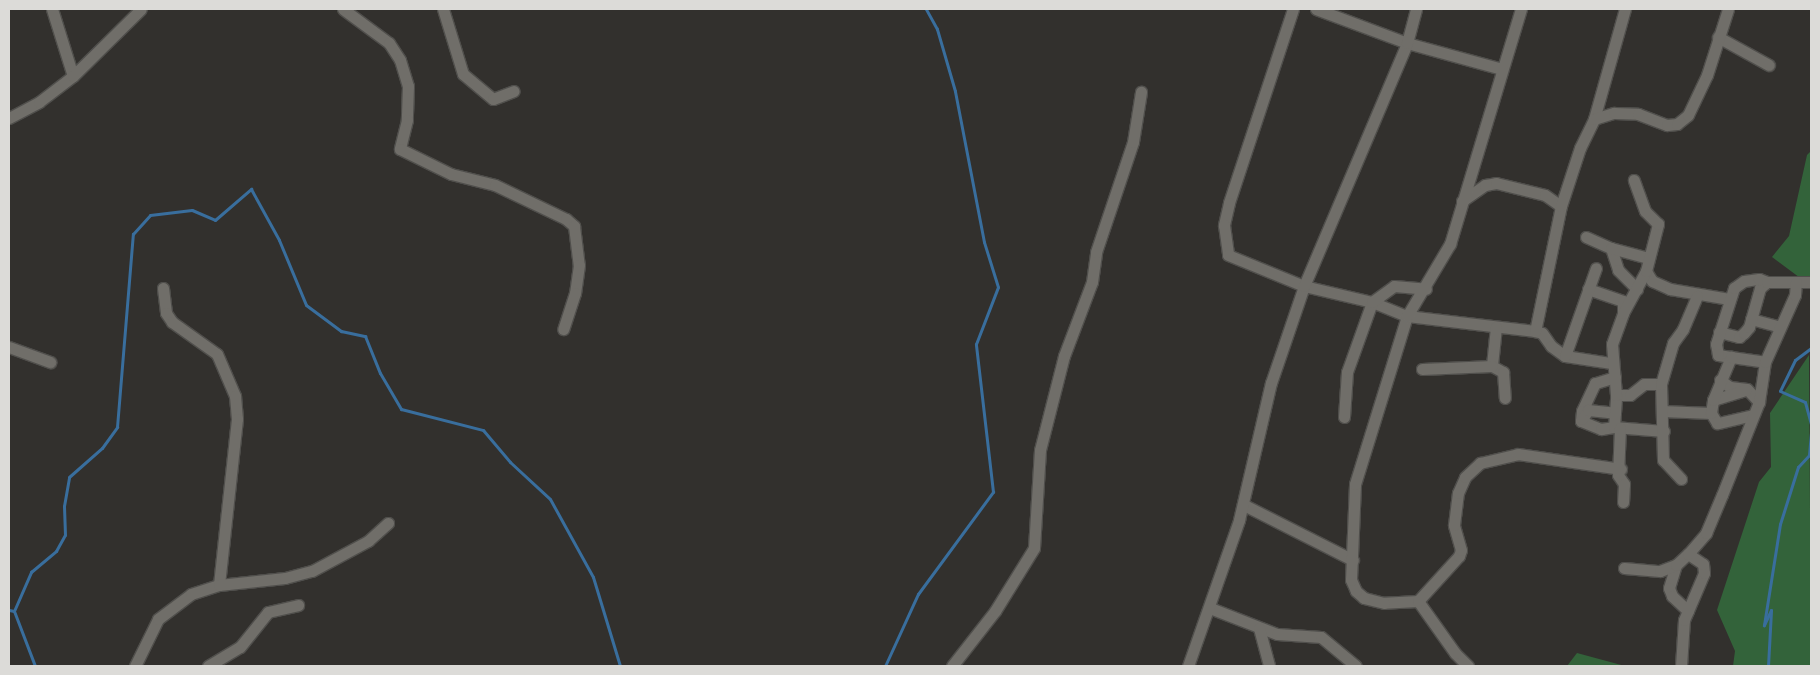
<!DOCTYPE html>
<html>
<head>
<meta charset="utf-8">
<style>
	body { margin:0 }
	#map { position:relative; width:1820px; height:675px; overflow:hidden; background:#32302d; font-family:Mulish,sans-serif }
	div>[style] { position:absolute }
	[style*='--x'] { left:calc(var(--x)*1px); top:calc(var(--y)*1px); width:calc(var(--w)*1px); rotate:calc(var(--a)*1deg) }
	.green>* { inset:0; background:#33633a }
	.stream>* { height:3px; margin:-1.5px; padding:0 1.5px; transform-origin:1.5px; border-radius:1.5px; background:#396e9d }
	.roads { filter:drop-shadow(1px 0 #504f4c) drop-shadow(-1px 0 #504f4c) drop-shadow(0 1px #504f4c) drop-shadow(0 -1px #504f4c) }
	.minor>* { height:11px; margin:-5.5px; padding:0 5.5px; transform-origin:5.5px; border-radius:5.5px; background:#706e69 }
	span { translate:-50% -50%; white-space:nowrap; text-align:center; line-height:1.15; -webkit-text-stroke:5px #32302d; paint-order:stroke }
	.frame { position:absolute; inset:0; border:10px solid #dcdbd8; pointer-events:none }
</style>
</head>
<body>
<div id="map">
	<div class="green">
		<i style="clip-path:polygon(1811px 151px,1811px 286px,1772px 257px,1789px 236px,1807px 155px)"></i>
		<i style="clip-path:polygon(1809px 355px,1811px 666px,1733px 666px,1735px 651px,1717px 610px,1759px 482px,1771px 467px,1770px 413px)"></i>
		<i style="clip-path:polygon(1577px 653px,1625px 666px,1567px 666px)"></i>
	</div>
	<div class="stream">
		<i style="--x:1811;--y:348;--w:20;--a:143"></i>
		<i style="--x:1795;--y:360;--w:34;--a:116"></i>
		<i style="--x:1780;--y:391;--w:27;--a:24"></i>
		<i style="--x:1805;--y:402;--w:23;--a:75"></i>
		<i style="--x:9;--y:610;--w:5;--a:11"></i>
		<i style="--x:14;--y:611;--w:59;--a:69.1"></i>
		<i style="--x:14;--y:611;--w:43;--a:-66.4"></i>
		<i style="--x:31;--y:572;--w:33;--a:-40"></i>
		<i style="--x:56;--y:551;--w:18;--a:-61"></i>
		<i style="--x:65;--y:535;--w:29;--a:-92"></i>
		<i style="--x:64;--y:506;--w:29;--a:-80"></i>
		<i style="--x:69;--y:477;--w:44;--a:-41.3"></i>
		<i style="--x:102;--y:448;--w:26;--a:-54"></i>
		<i style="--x:117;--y:427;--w:194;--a:-85.3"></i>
		<i style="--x:133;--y:234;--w:25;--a:-48"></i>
		<i style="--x:150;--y:215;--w:42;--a:-6.8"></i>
		<i style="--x:192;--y:210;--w:25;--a:23"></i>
		<i style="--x:215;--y:220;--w:48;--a:-40.7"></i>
		<i style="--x:251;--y:189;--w:58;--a:61.2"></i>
		<i style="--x:279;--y:240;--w:70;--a:67.4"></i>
		<i style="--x:306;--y:305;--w:44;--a:36.6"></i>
		<i style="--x:341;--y:331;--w:25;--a:12"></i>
		<i style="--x:365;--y:336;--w:40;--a:68"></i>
		<i style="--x:380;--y:373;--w:42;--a:59.7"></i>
		<i style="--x:401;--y:409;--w:85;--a:14.4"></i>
		<i style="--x:483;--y:430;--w:42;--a:49.8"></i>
		<i style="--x:510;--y:462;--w:54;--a:42.8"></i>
		<i style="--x:550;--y:499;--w:89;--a:61.1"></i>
		<i style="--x:593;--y:577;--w:93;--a:73.1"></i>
		<i style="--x:885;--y:666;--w:79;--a:-65.4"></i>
		<i style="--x:918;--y:594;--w:127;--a:-53.7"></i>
		<i style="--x:993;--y:492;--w:149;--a:-96.6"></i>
		<i style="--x:976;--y:344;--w:61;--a:-68.9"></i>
		<i style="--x:998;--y:287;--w:47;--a:-107.3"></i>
		<i style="--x:984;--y:242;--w:154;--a:-100.9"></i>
		<i style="--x:955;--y:91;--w:65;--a:-106.2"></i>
		<i style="--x:937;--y:29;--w:23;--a:-119"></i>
		<i style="--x:1768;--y:666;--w:56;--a:-86.9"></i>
		<i style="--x:1771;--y:610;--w:17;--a:115"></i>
		<i style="--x:1764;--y:625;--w:102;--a:-81"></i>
		<i style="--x:1780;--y:524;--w:60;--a:-72.5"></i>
		<i style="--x:1798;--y:467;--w:16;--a:-47"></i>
		<i style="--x:1809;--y:455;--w:22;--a:-85"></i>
	</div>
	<div class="roads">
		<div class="minor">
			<i style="--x:52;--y:9;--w:70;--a:72.6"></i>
			<i style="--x:343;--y:9;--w:57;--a:36.5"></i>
			<i style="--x:389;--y:43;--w:20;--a:57"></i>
			<i style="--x:400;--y:60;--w:27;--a:73"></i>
			<i style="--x:408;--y:86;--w:34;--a:92"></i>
			<i style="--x:407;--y:120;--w:30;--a:104"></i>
			<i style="--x:400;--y:149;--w:57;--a:26.1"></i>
			<i style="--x:451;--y:174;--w:45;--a:14"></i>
			<i style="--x:495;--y:185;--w:79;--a:25.6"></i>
			<i style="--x:566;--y:219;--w:11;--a:41"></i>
			<i style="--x:574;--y:226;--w:39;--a:83"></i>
			<i style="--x:579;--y:265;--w:28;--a:98"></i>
			<i style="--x:575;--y:293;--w:38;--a:108"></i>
			<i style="--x:443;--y:9;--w:68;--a:72.9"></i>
			<i style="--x:463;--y:74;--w:39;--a:40"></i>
			<i style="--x:493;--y:99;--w:22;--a:-21"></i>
			<i style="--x:1293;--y:9;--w:204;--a:108.3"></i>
			<i style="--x:1229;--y:203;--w:23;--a:103"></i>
			<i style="--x:1224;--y:225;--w:30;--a:82"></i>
			<i style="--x:1228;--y:255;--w:82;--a:22.2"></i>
			<i style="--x:1304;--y:286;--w:70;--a:13.2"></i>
			<i style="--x:1372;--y:302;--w:38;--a:22"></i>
			<i style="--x:1407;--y:316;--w:129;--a:6.7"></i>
			<i style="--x:1535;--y:331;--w:7;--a:16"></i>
			<i style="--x:1542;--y:333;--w:16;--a:55"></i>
			<i style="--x:1551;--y:346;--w:17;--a:36"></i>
			<i style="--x:1565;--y:356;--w:47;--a:8.7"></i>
			<i style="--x:1316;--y:9;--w:97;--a:20.5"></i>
			<i style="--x:1407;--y:43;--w:98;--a:15.3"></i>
			<i style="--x:1718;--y:37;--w:58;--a:28.8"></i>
			<i style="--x:9;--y:118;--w:34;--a:-28"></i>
			<i style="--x:39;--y:102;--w:43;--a:-37.4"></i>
			<i style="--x:73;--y:76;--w:95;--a:-44.6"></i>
			<i style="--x:1594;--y:119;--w:114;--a:-74.3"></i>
			<i style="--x:1462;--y:201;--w:28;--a:-35"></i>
			<i style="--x:1485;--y:185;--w:11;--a:-10"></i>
			<i style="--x:1496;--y:183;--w:50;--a:13.8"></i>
			<i style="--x:1545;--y:195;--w:19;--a:35"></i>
			<i style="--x:1561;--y:206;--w:128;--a:101.7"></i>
			<i style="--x:1561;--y:206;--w:61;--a:-71.9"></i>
			<i style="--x:1580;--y:148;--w:32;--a:-64"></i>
			<i style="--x:1594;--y:119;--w:21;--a:-17"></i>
			<i style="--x:1614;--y:113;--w:24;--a:2"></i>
			<i style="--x:1638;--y:114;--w:31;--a:21"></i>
			<i style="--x:1667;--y:125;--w:10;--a:-6"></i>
			<i style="--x:1677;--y:124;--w:14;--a:-39"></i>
			<i style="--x:1688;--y:115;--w:44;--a:-64.6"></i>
			<i style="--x:1707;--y:75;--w:69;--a:-72.3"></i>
			<i style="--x:1586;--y:237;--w:27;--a:24"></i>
			<i style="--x:1611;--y:248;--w:23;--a:72"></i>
			<i style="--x:1618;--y:270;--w:27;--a:45"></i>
			<i style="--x:1611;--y:248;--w:39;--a:15"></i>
			<i style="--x:1646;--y:271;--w:12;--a:59"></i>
			<i style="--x:1652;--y:281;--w:20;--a:24"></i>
			<i style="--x:1670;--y:289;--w:60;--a:9.6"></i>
			<i style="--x:163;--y:288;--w:25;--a:83"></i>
			<i style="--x:166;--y:313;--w:11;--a:56"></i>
			<i style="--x:172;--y:322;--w:55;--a:35.4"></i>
			<i style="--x:217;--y:354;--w:46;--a:66.8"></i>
			<i style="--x:235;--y:396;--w:23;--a:85"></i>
			<i style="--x:237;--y:419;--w:167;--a:96.2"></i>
			<i style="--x:1588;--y:289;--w:37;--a:19"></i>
			<i style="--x:1623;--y:301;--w:10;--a:90"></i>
			<i style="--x:1751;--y:319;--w:30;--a:15"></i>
			<i style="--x:1496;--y:327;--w:39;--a:96"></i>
			<i style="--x:1492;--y:366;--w:13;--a:29"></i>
			<i style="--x:1503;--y:372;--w:26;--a:86"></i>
			<i style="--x:1719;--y:332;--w:21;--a:14"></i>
			<i style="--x:1739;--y:337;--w:6;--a:-39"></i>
			<i style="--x:1744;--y:333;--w:8;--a:-50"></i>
			<i style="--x:1749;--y:327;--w:41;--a:-74.2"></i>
			<i style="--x:1760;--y:288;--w:9;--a:-41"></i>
			<i style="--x:9;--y:347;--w:44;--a:20.1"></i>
			<i style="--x:1565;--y:356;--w:93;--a:-70.6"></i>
			<i style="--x:1731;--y:357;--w:13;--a:-171"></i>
			<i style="--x:1718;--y:355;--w:11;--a:-100"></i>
			<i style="--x:1716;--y:344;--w:59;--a:-72.2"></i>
			<i style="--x:1734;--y:288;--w:12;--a:-35"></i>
			<i style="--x:1744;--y:281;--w:15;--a:-8"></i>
			<i style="--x:1759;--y:279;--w:9;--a:21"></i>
			<i style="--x:1767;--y:282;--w:44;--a:0"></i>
			<i style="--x:1422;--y:369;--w:70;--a:-2.5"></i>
			<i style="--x:1615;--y:377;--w:21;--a:163"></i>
			<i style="--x:1595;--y:383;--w:31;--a:115"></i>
			<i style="--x:1582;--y:411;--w:10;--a:96"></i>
			<i style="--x:1581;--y:421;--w:22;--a:22"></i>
			<i style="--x:1601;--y:429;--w:13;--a:-9"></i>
			<i style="--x:1614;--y:427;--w:50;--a:4.6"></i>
			<i style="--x:1720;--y:380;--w:12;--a:35"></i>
			<i style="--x:1730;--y:387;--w:17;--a:7"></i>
			<i style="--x:1747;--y:389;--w:18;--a:47"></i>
			<i style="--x:1616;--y:395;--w:14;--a:0"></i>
			<i style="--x:1630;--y:395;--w:18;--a:-38"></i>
			<i style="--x:1644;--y:384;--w:17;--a:0"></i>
			<i style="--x:1713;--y:400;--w:34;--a:-17"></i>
			<i style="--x:1662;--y:411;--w:49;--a:2.3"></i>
			<i style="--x:1753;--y:415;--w:37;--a:167"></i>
			<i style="--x:1717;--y:423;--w:12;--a:-121"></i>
			<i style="--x:1711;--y:413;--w:13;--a:-81"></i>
			<i style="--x:1713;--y:400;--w:47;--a:-67.3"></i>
			<i style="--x:1731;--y:357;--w:34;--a:8"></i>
			<i style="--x:1344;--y:417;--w:45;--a:-86.2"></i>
			<i style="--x:1347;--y:372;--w:74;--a:-70.3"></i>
			<i style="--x:1372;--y:302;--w:27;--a:-36"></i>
			<i style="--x:1394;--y:286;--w:32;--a:5"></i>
			<i style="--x:1582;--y:419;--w:11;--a:-56"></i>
			<i style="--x:1588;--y:410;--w:27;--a:6"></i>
			<i style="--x:1614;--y:427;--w:32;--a:-86"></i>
			<i style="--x:1616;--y:395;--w:51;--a:-94.5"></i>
			<i style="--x:1612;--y:344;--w:33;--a:-70"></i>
			<i style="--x:1623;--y:313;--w:48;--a:-61.3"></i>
			<i style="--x:1646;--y:271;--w:49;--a:-75.7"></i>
			<i style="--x:1658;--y:224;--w:18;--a:-135"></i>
			<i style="--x:1645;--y:211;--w:33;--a:-110"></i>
			<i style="--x:1620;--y:428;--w:47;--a:92.4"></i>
			<i style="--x:1618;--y:475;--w:11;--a:56"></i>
			<i style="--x:1624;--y:484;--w:18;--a:93"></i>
			<i style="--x:1681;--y:479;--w:26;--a:-133"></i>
			<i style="--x:1663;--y:460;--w:76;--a:-91.5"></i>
			<i style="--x:1661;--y:384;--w:43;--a:-73.7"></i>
			<i style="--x:1673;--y:343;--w:17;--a:-54"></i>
			<i style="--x:1683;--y:329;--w:36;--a:-67"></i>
			<i style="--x:1244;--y:505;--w:122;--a:26.8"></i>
			<i style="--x:1676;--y:565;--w:24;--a:107"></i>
			<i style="--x:1669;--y:588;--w:9;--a:69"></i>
			<i style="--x:1672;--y:596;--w:22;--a:43"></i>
			<i style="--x:1624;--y:568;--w:36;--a:5"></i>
			<i style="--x:1660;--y:571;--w:17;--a:-21"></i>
			<i style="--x:1676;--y:565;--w:16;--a:-43"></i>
			<i style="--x:1418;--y:601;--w:34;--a:177"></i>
			<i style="--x:1384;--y:603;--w:21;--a:-166"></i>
			<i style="--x:1364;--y:598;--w:11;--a:-139"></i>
			<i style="--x:1356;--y:591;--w:12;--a:-114"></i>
			<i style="--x:1351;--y:580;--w:96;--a:-87.6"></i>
			<i style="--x:1355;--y:484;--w:176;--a:-72.8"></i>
			<i style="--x:1407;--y:316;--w:84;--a:-59.2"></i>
			<i style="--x:1450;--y:244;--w:245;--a:-73.2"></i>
			<i style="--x:1210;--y:608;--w:72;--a:21.2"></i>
			<i style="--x:1277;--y:634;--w:44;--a:3.9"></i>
			<i style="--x:1321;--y:637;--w:45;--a:39.6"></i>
			<i style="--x:1259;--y:628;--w:39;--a:75"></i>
			<i style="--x:135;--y:666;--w:52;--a:-63.9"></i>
			<i style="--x:158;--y:619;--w:41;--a:-37.1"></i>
			<i style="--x:191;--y:594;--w:29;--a:-18"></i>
			<i style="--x:219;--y:585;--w:66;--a:-6.1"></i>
			<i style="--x:285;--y:578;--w:28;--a:-15"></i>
			<i style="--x:312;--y:571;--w:64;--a:-28.2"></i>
			<i style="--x:368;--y:541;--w:27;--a:-42"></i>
			<i style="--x:208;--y:666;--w:37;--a:-31"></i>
			<i style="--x:240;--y:647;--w:45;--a:-51.3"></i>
			<i style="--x:268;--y:612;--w:31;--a:-13"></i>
			<i style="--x:952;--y:666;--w:70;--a:-52"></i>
			<i style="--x:995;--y:611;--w:74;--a:-58.2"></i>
			<i style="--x:1034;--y:548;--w:98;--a:-86.5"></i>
			<i style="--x:1040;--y:450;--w:97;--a:-75.7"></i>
			<i style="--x:1064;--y:356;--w:79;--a:-69.3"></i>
			<i style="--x:1092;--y:282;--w:30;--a:-82"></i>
			<i style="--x:1096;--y:252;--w:116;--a:-71.4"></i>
			<i style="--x:1133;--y:142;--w:51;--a:-80.9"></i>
			<i style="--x:1188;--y:666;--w:155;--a:-70.7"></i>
			<i style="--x:1239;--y:520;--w:141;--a:-76.9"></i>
			<i style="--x:1271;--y:383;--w:102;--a:-71.2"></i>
			<i style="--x:1304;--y:286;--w:264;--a:-67"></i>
			<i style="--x:1407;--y:43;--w:35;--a:-75"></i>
			<i style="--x:1468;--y:666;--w:18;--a:-135"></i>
			<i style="--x:1455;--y:653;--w:64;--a:-125.4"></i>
			<i style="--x:1418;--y:601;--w:61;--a:-47.7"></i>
			<i style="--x:1459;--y:556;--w:6;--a:-72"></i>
			<i style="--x:1461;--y:550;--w:26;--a:-106"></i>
			<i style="--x:1454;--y:525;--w:32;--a:-83"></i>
			<i style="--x:1458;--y:493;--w:17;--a:-66"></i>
			<i style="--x:1465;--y:477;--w:21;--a:-43"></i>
			<i style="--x:1480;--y:463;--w:39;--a:-13"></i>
			<i style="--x:1518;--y:454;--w:104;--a:8.3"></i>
			<i style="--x:1681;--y:666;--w:46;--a:-86.3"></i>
			<i style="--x:1684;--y:620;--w:51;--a:-66.9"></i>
			<i style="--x:1704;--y:573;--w:9;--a:-96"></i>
			<i style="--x:1703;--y:564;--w:18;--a:-146"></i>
			<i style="--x:1688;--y:554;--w:28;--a:-49"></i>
			<i style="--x:1706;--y:533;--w:41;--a:-67.2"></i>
			<i style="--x:1722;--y:495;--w:100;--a:-68.3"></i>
			<i style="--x:1759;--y:402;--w:40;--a:-81.5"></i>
			<i style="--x:1765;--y:362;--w:73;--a:-65.9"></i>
			<i style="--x:1795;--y:295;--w:13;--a:-86"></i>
		</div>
	</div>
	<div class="frame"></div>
</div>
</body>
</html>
